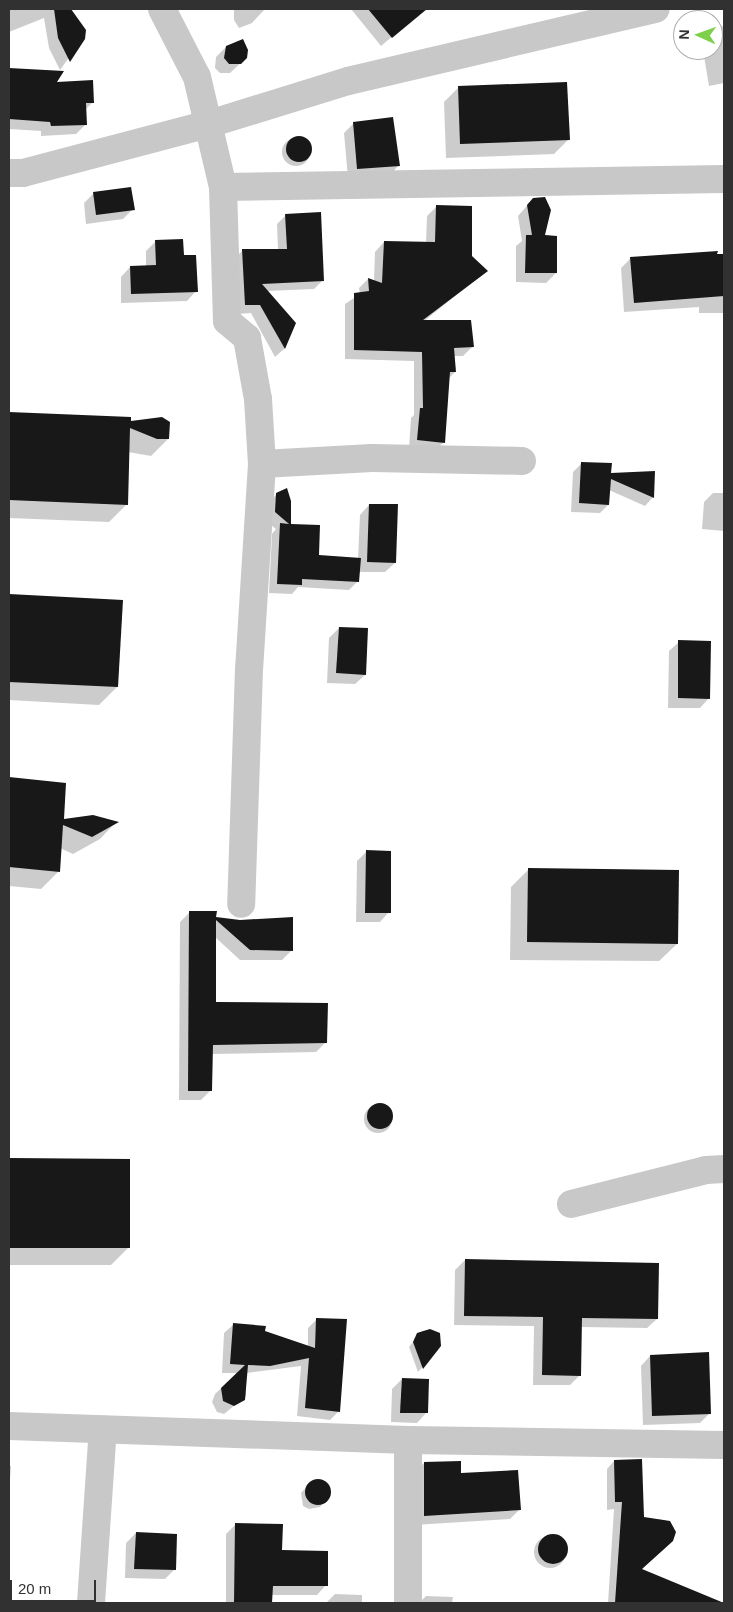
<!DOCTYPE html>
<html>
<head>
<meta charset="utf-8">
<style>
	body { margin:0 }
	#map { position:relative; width:733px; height:1612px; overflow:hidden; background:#fff; font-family:Helvetica,sans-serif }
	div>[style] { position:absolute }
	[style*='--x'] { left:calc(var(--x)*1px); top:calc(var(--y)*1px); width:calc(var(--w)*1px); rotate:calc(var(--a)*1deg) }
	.shadow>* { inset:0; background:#0003 }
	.round { border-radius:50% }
	.building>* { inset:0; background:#181818 }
	.minor>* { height:28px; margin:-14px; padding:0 14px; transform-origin:14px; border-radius:14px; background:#c8c8c8 }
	span { translate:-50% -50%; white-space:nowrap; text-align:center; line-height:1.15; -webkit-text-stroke:5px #fff; paint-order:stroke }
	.frame { position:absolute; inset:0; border:10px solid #313131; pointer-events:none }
	.north { position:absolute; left:673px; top:10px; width:50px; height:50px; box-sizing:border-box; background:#fff; border:1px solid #adadad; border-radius:50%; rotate:272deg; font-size:14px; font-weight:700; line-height:20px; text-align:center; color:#313131 }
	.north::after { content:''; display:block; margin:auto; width:18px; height:22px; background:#7ed04b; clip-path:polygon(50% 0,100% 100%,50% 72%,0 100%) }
	.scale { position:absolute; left:10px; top:1580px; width:86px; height:22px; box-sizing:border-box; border:2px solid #313131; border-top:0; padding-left:6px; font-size:15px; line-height:18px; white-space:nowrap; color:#313131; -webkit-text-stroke:4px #fff; paint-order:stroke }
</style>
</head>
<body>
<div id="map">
	<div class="shadow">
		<i style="clip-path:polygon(9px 9px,57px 9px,82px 24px,85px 35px,60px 70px,49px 48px,44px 18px,9px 32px)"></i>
		<i style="clip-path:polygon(234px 9px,265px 9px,252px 23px,239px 28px,234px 20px)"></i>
		<i style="clip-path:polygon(351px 9px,412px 9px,418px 15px,381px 46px)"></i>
		<i style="clip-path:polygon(724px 26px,724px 83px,709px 86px,703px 50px,713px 50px,713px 28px)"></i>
		<i style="clip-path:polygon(226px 47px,246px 58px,230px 73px,220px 73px,215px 68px,216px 57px)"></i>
		<i style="clip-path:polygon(9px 69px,61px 72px,54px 83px,93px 102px,85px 110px,86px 124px,76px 134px,41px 136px,41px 131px,9px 129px)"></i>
		<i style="clip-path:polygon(458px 88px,568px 140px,554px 154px,446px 158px,444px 102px)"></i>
		<i style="clip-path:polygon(354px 123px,398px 166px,389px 176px,348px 178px,344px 133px)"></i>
		<i class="round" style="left:282px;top:138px;width:28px;height:28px"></i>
		<i style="clip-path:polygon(93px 194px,133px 209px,123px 219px,86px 224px,84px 203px)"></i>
		<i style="clip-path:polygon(533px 199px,556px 273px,546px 283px,516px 282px,516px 246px,522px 241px,518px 216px)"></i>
		<i style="clip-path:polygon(436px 207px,471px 256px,486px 271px,423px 322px,472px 347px,463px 356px,454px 356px,455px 372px,449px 378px,444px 442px,434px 451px,409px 449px,411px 418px,414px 415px,414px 361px,345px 359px,345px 304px,360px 294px,359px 288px,368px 279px,374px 281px,375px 252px,384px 242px,426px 243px,427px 216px)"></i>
		<i style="clip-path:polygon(286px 215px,323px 280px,314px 289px,267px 291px,295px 324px,284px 349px,275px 357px,251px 313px,237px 314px,234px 259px,243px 250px,278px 250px,277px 224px)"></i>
		<i style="clip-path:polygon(155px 242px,196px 291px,187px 301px,121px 303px,121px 277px,130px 267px,146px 266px,146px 251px)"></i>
		<i style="clip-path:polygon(724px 255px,724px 313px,699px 313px,699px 307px,624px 312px,621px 268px,631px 258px)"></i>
		<i style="clip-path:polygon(9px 413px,129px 418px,129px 423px,168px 439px,151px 456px,128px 452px,127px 504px,109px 522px,9px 518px)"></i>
		<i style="clip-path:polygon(582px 463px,610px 474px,653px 497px,645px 506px,609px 490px,608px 505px,600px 513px,571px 512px,573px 472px)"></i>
		<i style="clip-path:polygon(713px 493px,724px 493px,724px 531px,702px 529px,704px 502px)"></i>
		<i style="clip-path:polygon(277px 494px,289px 525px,318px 557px,358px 559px,360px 515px,369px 505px,395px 563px,385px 572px,359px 572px,358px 581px,349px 590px,298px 587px,292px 594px,269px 593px,272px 534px,276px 529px,266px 521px,267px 504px)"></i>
		<i style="clip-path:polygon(9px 596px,122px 601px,117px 687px,99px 705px,9px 700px)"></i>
		<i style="clip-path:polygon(339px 628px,365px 675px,355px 684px,327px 683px,329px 638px)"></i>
		<i style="clip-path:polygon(679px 642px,709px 698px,700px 708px,668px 708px,669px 651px)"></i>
		<i style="clip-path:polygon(9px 779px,64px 784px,62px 821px,116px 822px,100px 839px,73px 854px,60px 848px,59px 871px,41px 889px,9px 886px)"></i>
		<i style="clip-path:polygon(367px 851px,389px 912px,380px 922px,356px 922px,357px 861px)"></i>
		<i style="clip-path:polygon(529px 869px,677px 944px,659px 961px,510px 960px,511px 887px)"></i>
		<i style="clip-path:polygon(189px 913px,215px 918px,292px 950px,282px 960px,240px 960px,215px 937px,214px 1003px,326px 1042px,316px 1052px,211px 1054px,211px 1090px,201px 1100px,179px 1100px,180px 922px)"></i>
		<i class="round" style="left:364px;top:1105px;width:28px;height:28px"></i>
		<i style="clip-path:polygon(9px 1159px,129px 1160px,129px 1247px,111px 1265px,9px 1265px)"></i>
		<i style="clip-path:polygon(465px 1260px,657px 1319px,647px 1328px,581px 1327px,580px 1375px,570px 1385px,533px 1385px,534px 1326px,454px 1325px,455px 1270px)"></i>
		<i style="clip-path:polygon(317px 1319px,339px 1411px,330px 1420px,297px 1416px,301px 1366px,246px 1373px,246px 1396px,224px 1414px,217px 1412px,212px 1402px,215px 1394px,237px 1373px,222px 1373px,224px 1333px,233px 1325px,308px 1347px,308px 1328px)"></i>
		<i style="clip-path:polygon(430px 1330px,440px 1342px,438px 1350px,418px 1372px,409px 1347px,422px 1331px)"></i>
		<i style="clip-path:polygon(650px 1356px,710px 1413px,700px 1423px,643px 1425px,641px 1366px)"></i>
		<i style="clip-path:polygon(402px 1379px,426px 1413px,417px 1423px,391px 1422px,392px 1389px)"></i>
		<i style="clip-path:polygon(614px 1461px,643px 1518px,665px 1520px,674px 1528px,641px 1570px,687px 1599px,684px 1603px,608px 1603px,614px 1509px,607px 1510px,607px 1469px)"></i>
		<i style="clip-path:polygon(424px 1463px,460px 1474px,520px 1509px,510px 1519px,414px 1525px,414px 1473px)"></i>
		<i style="clip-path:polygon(9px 1466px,11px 1466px,9px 1493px)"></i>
		<i style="clip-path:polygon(320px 1480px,327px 1484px,330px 1495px,320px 1507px,309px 1509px,303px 1506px,301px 1493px,312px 1481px)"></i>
		<i style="clip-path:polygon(236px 1524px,281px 1552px,326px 1585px,317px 1595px,271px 1595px,271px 1603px,226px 1603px,226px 1534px)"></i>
		<i style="clip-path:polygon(136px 1533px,175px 1569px,165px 1579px,125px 1578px,126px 1543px)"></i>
		<i class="round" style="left:534px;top:1536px;width:32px;height:32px"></i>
		<i style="clip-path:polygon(335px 1594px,362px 1595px,362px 1603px,326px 1603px)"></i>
		<i style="clip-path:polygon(426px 1596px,453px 1597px,452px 1603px,419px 1603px)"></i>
	</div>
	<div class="building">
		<i style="clip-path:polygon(54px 9px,71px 9px,86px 30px,85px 39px,70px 62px,58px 38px)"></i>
		<i style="clip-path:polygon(368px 9px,427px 9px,392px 38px)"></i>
		<i style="clip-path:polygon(243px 39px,248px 50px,247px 58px,241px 64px,229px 64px,224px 58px,226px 46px)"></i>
		<i style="clip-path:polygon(9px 68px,64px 71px,57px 82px,93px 80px,94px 103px,86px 103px,87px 125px,51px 126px,50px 122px,9px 119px)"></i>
		<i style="clip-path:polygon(567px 82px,570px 140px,460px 144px,458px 86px)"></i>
		<i style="clip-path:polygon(393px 117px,400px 166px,357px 169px,353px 122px)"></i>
		<i class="round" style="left:286px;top:136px;width:26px;height:26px"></i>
		<i style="clip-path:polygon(131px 187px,135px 210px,96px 215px,93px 192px)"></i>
		<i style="clip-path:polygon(545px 197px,551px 210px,545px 235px,557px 236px,557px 273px,525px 273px,526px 235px,532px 235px,527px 205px,533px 198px)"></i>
		<i style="clip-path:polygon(436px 205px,472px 206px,472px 256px,488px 271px,423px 320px,471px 320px,474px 347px,454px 348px,456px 372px,450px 372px,445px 443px,417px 440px,420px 408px,423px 408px,422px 352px,354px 350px,354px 293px,369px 291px,368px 278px,382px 283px,384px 241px,435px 242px)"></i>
		<i style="clip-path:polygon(321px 212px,324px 281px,262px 284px,296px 323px,285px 349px,260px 305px,245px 305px,242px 249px,287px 249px,285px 214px)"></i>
		<i style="clip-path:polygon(183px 239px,184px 255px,196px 255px,198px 292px,131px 294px,130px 266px,156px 265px,155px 240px)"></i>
		<i style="clip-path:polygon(718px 251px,717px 254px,724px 254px,724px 296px,634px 303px,630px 257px)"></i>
		<i style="clip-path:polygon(9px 412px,131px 417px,131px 421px,162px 417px,170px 422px,169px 439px,157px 439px,130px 428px,128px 505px,9px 500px)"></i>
		<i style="clip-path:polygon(581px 462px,612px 463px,611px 473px,655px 471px,654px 498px,611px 479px,609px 505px,579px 503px)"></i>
		<i style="clip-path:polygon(287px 488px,291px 501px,291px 524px,320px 525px,319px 555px,361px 558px,359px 582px,302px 579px,302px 585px,277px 584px,280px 523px,289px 524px,275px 512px,276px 493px)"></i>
		<i style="clip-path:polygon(369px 504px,398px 504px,396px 563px,367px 562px)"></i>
		<i style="clip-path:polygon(9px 594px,123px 600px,118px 687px,9px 682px)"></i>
		<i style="clip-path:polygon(339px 627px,368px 628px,366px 675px,336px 673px)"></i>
		<i style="clip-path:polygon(678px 640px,711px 641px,710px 699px,678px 698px)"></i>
		<i style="clip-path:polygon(9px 777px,66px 783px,64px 819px,93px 815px,119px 822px,92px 837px,63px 825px,60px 872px,9px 867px)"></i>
		<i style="clip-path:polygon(366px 850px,391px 851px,391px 913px,365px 913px)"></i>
		<i style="clip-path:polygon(528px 868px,679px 870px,678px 944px,527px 942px)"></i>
		<i style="clip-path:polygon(189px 911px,217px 911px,216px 917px,240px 920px,293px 917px,293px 951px,250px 950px,216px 920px,216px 1002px,328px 1003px,327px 1043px,213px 1045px,212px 1091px,188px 1091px)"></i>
		<i class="round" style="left:367px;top:1103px;width:26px;height:26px"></i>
		<i style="clip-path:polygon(9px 1158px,130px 1159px,130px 1248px,9px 1248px)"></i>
		<i style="clip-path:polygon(465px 1259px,659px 1263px,658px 1319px,582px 1318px,581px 1376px,542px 1375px,543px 1317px,464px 1316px)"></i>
		<i style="clip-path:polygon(316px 1318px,347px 1319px,340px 1412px,305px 1408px,309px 1358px,270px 1366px,248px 1365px,245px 1400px,234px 1406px,223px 1401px,221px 1388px,245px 1365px,230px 1364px,233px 1323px,266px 1326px,265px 1331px,315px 1348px)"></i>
		<i style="clip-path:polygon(430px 1329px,440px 1333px,441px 1346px,423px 1369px,413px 1342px,417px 1333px)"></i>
		<i style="clip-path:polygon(709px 1352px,711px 1414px,652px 1416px,650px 1355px)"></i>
		<i style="clip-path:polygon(402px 1378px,429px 1379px,428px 1413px,400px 1413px)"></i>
		<i style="clip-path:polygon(642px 1459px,644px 1517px,670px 1521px,676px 1532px,673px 1541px,642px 1569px,724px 1603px,615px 1603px,622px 1502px,615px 1502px,614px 1460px)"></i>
		<i style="clip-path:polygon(461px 1461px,461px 1473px,518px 1470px,521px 1510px,424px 1516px,424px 1462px)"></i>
		<i class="round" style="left:305px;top:1479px;width:26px;height:26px"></i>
		<i style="clip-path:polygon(235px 1523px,283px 1524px,282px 1550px,328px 1551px,328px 1586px,273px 1586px,272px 1603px,234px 1603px)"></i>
		<i style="clip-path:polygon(136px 1532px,177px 1534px,176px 1570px,134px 1569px)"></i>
		<i class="round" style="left:538px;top:1534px;width:30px;height:30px"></i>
	</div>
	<div class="minor">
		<i style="--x:162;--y:9;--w:76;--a:62.8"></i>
		<i style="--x:197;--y:77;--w:113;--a:76.7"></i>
		<i style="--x:223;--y:187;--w:134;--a:88.3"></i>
		<i style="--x:227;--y:321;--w:26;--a:40"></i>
		<i style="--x:247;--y:338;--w:62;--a:79.8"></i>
		<i style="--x:258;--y:399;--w:65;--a:86.5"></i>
		<i style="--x:262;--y:464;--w:205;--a:93.6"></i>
		<i style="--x:249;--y:669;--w:235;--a:91.9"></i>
		<i style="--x:9;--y:173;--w:14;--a:0"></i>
		<i style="--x:23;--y:173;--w:192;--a:-14.8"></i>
		<i style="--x:209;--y:124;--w:145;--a:-17.2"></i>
		<i style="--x:348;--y:81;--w:316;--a:-13.2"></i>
		<i style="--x:223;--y:187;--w:501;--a:-0.91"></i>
		<i style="--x:262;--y:464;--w:110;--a:-3.1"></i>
		<i style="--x:372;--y:458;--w:150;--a:1.1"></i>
		<i style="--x:571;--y:1204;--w:139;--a:-14.1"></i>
		<i style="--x:706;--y:1170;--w:18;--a:-3"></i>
		<i style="--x:9;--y:1426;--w:399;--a:2"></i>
		<i style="--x:408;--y:1440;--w:316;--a:0.9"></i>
		<i style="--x:408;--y:1440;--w:163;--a:90"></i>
		<i style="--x:91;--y:1603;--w:174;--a:-86.1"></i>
	</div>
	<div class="frame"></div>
	<div class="north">N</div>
	<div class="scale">20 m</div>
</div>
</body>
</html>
